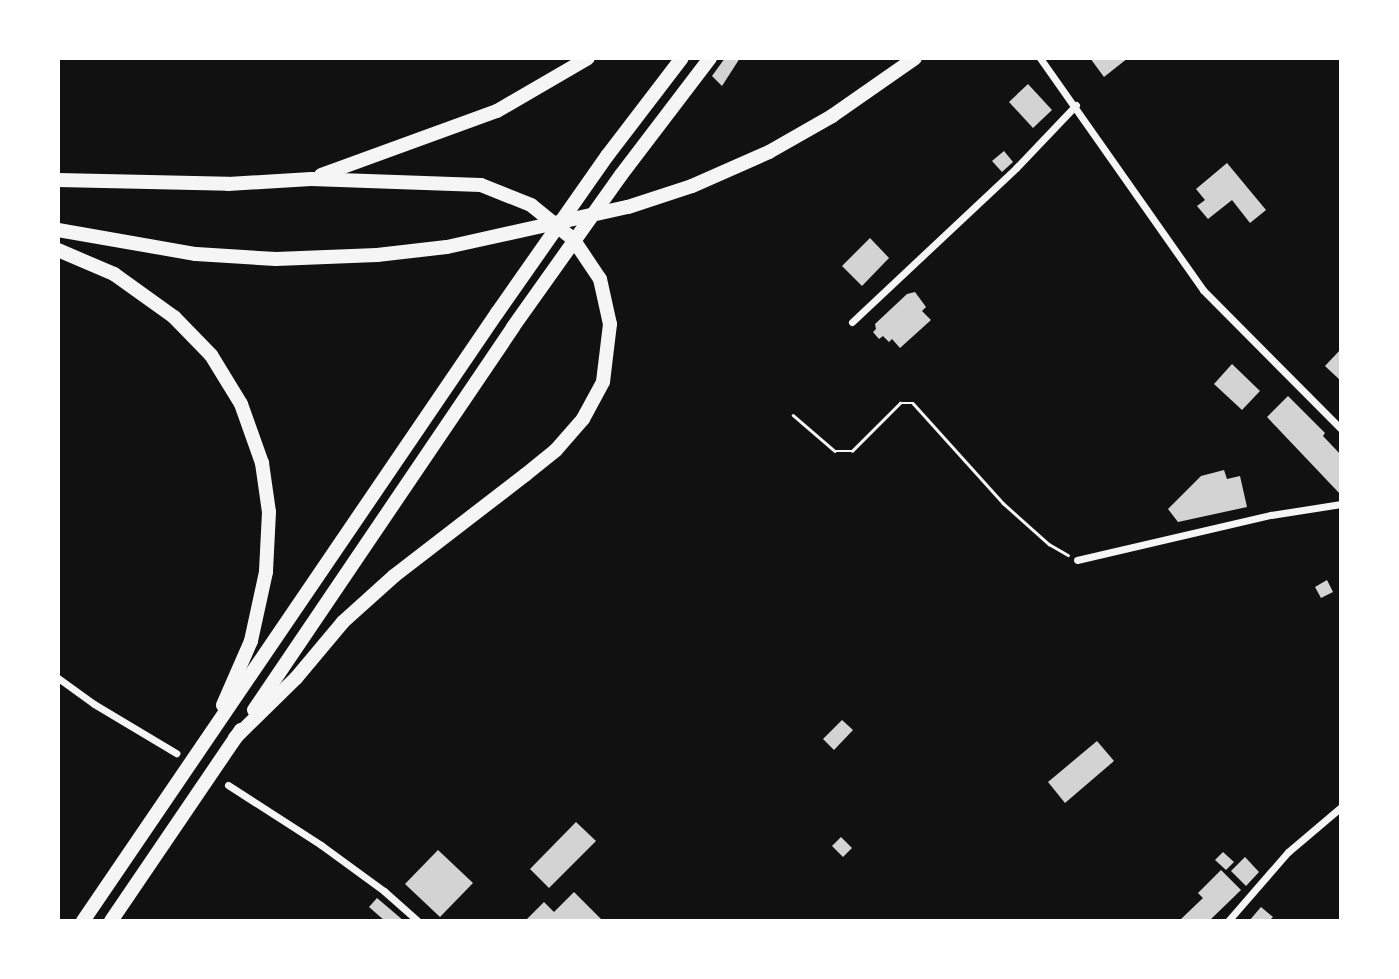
<!DOCTYPE html>
<html>
<head>
<meta charset="utf-8">
<style>
	body { margin:0 }
	#map { position:relative; width:1399px; height:979px; overflow:hidden; background:#111; font-family:Commissioner,sans-serif }
	div>[style] { position:absolute }
	[style*='--x'] { left:calc(var(--x)*1px); top:calc(var(--y)*1px); width:calc(var(--w)*1px); rotate:calc(var(--a)*1deg) }
	.building>* { inset:0; background:#d3d3d3 }
	.path>* { height:2.5px; margin:-1.25px; padding:0 1.25px; transform-origin:1.25px; border-radius:1.25px; background:#f5f5f5 }
	.minor>* { height:7px; margin:-3.5px; padding:0 3.5px; transform-origin:3.5px; border-radius:3.5px; background:#f5f5f5 }
	.trunk>* { height:14px; margin:-7px; padding:0 7px; transform-origin:7px; border-radius:7px; background:#f5f5f5 }
	span { translate:-50% -50%; white-space:nowrap; text-align:center; line-height:1.15; -webkit-text-stroke:5px #fff; paint-order:stroke }
	.frame { position:absolute; inset:0; border:60px solid #fff; pointer-events:none }
</style>
</head>
<body>
<div id="map">
	<div class="building">
		<i style="clip-path:polygon(725px 58px,740px 58px,722px 86px,712px 76px)"></i>
		<i style="clip-path:polygon(1090px 58px,1128px 58px,1104px 77px)"></i>
		<i style="clip-path:polygon(1028px 84px,1052px 110px,1033px 128px,1009px 102px)"></i>
		<i style="clip-path:polygon(1004px 151px,1013px 162px,1002px 172px,992px 161px)"></i>
		<i style="clip-path:polygon(1227px 163px,1266px 210px,1250px 223px,1232px 200px,1208px 219px,1197px 206px,1205px 200px,1196px 189px)"></i>
		<i style="clip-path:polygon(870px 238px,889px 258px,862px 286px,842px 266px)"></i>
		<i style="clip-path:polygon(915px 292px,926px 307px,922px 311px,931px 320px,900px 348px,892px 339px,889px 342px,883px 336px,879px 339px,873px 332px,876px 329px,875px 324px,907px 294px)"></i>
		<i style="clip-path:polygon(1341px 349px,1341px 381px,1325px 366px)"></i>
		<i style="clip-path:polygon(1232px 364px,1260px 391px,1242px 410px,1214px 384px)"></i>
		<i style="clip-path:polygon(1288px 396px,1325px 433px,1323px 436px,1341px 455px,1341px 495px,1267px 417px)"></i>
		<i style="clip-path:polygon(1224px 470px,1227px 479px,1240px 476px,1247px 507px,1178px 522px,1168px 509px,1201px 476px)"></i>
		<i style="clip-path:polygon(1327px 580px,1333px 592px,1321px 598px,1315px 587px)"></i>
		<i style="clip-path:polygon(842px 720px,853px 730px,834px 750px,823px 739px)"></i>
		<i style="clip-path:polygon(1097px 741px,1114px 761px,1065px 803px,1048px 782px)"></i>
		<i style="clip-path:polygon(576px 822px,596px 841px,549px 888px,530px 869px)"></i>
		<i style="clip-path:polygon(841px 837px,852px 848px,843px 857px,832px 846px)"></i>
		<i style="clip-path:polygon(438px 850px,473px 883px,440px 917px,405px 884px)"></i>
		<i style="clip-path:polygon(1223px 852px,1234px 862px,1226px 870px,1215px 860px)"></i>
		<i style="clip-path:polygon(1245px 857px,1259px 872px,1246px 886px,1231px 871px)"></i>
		<i style="clip-path:polygon(1221px 870px,1241px 890px,1209px 921px,1183px 921px,1181px 919px,1203px 898px,1198px 893px)"></i>
		<i style="clip-path:polygon(574px 892px,603px 921px,525px 921px,544px 902px,554px 912px)"></i>
		<i style="clip-path:polygon(377px 898px,404px 921px,385px 921px,369px 907px)"></i>
		<i style="clip-path:polygon(1261px 907px,1273px 917px,1269px 921px,1249px 921px)"></i>
	</div>
	<div class="path">
		<i style="--x:793;--y:415;--w:55;--a:40.6"></i>
		<i style="--x:835;--y:451;--w:17;--a:0"></i>
		<i style="--x:852;--y:451;--w:68;--a:-45"></i>
		<i style="--x:900;--y:403;--w:13;--a:0"></i>
		<i style="--x:913;--y:403;--w:135;--a:48"></i>
		<i style="--x:1003;--y:503;--w:62;--a:41.7"></i>
		<i style="--x:1049;--y:544;--w:22;--a:30"></i>
	</div>
	<div class="minor">
		<i style="--x:1040;--y:58;--w:284;--a:54.9"></i>
		<i style="--x:1203;--y:290;--w:196;--a:45.2"></i>
		<i style="--x:852;--y:322;--w:225;--a:-43.2"></i>
		<i style="--x:1016;--y:168;--w:87;--a:-46.4"></i>
		<i style="--x:1077;--y:560;--w:199;--a:-13.1"></i>
		<i style="--x:1271;--y:515;--w:71;--a:-8.9"></i>
		<i style="--x:58;--y:678;--w:44;--a:35.8"></i>
		<i style="--x:94;--y:704;--w:96;--a:30.9"></i>
		<i style="--x:228;--y:785;--w:111;--a:32.8"></i>
		<i style="--x:321;--y:845;--w:78;--a:36.1"></i>
		<i style="--x:384;--y:891;--w:45;--a:41.4"></i>
		<i style="--x:1228;--y:921;--w:91;--a:-49"></i>
		<i style="--x:1288;--y:852;--w:70;--a:-40.3"></i>
	</div>
	<div class="trunk">
		<i style="--x:321;--y:175;--w:187;--a:-20"></i>
		<i style="--x:497;--y:111;--w:105;--a:-30.2"></i>
		<i style="--x:58;--y:180;--w:170;--a:1.3"></i>
		<i style="--x:228;--y:184;--w:83;--a:-3.4"></i>
		<i style="--x:311;--y:179;--w:170;--a:2"></i>
		<i style="--x:481;--y:185;--w:54;--a:21.8"></i>
		<i style="--x:531;--y:205;--w:54;--a:39"></i>
		<i style="--x:573;--y:239;--w:48;--a:56"></i>
		<i style="--x:600;--y:279;--w:46;--a:77.5"></i>
		<i style="--x:610;--y:324;--w:58;--a:96.9"></i>
		<i style="--x:603;--y:382;--w:42;--a:118.4"></i>
		<i style="--x:583;--y:419;--w:41;--a:131.1"></i>
		<i style="--x:556;--y:450;--w:40;--a:141"></i>
		<i style="--x:525;--y:475;--w:165;--a:142.4"></i>
		<i style="--x:394;--y:576;--w:69;--a:138"></i>
		<i style="--x:343;--y:622;--w:73;--a:130"></i>
		<i style="--x:296;--y:678;--w:86;--a:135.5"></i>
		<i style="--x:58;--y:230;--w:140;--a:9.9"></i>
		<i style="--x:196;--y:254;--w:80;--a:3.6"></i>
		<i style="--x:276;--y:259;--w:101;--a:-2.3"></i>
		<i style="--x:377;--y:255;--w:70;--a:-6.5"></i>
		<i style="--x:447;--y:247;--w:185;--a:-12.5"></i>
		<i style="--x:628;--y:207;--w:67;--a:-18.2"></i>
		<i style="--x:692;--y:186;--w:84;--a:-23.8"></i>
		<i style="--x:769;--y:152;--w:73;--a:-29.7"></i>
		<i style="--x:832;--y:116;--w:101;--a:-34.9"></i>
		<i style="--x:58;--y:250;--w:61;--a:23.2"></i>
		<i style="--x:114;--y:274;--w:74;--a:35.6"></i>
		<i style="--x:174;--y:317;--w:53;--a:45.8"></i>
		<i style="--x:211;--y:355;--w:57;--a:58.5"></i>
		<i style="--x:241;--y:404;--w:63;--a:70.4"></i>
		<i style="--x:262;--y:463;--w:49;--a:81.9"></i>
		<i style="--x:269;--y:512;--w:60;--a:92.9"></i>
		<i style="--x:266;--y:572;--w:71;--a:102.3"></i>
		<i style="--x:251;--y:641;--w:70;--a:113.6"></i>
		<i style="--x:254;--y:710;--w:462;--a:-55.9"></i>
		<i style="--x:513;--y:327;--w:186;--a:-54.6"></i>
		<i style="--x:621;--y:175;--w:147;--a:-52.7"></i>
		<i style="--x:83;--y:921;--w:736;--a:-55.75"></i>
		<i style="--x:497;--y:313;--w:192;--a:-55"></i>
		<i style="--x:607;--y:156;--w:123;--a:-52.6"></i>
		<i style="--x:111;--y:921;--w:231;--a:-55.8"></i>
	</div>
	<div class="frame"></div>
</div>
</body>
</html>
